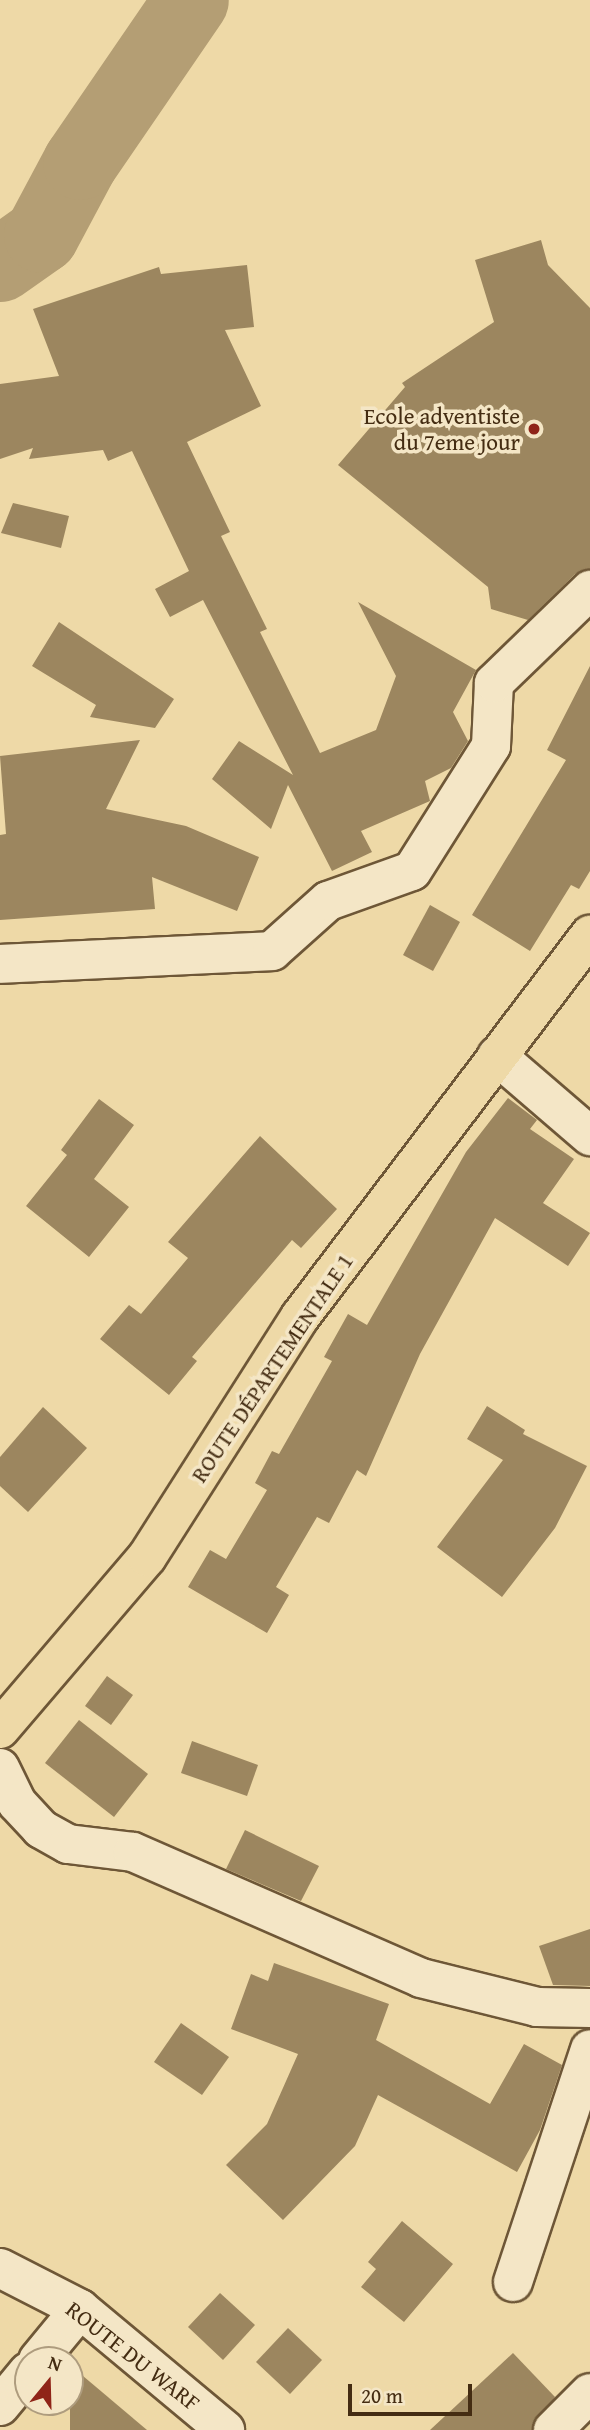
<!DOCTYPE html>
<html>
<head>
<meta charset="utf-8">
<style>
	body { margin:0 }
	#map { position:relative; width:590px; height:2430px; overflow:hidden; background:#eed9a7; font-family:"Gentium Book Plus",serif }
	div>[style] { position:absolute }
	[style*='--x'] { left:calc(var(--x)*1px); top:calc(var(--y)*1px); width:calc(var(--w)*1px); rotate:calc(var(--a)*1deg) }
	.river>* { height:75px; margin:-37.5px; padding:0 37.5px; transform-origin:37.5px; border-radius:37.5px; background:#b49e74 }
	.building>* { inset:0; background:#9c865f }
	.roads { filter:drop-shadow(2px 0 #6e5737) drop-shadow(-2px 0 #6e5737) drop-shadow(0 2px #6e5737) drop-shadow(0 -2px #6e5737) }
	.street>* { height:38px; margin:-19px; padding:0 19px; transform-origin:19px; border-radius:19px; background:#f4e6c6 }
	.secondary>* { height:38px; margin:-19px; padding:0 19px; transform-origin:19px; border-radius:19px; background:#f4e6c6 }
	.primary>* { height:38px; margin:-19px; padding:0 19px; transform-origin:19px; border-radius:19px; background:#eed9a7 }
	.dots>* { width:19px; height:19px; translate:-50% -50%; box-sizing:border-box; border:4px solid #f4e6c6; border-radius:50% }
	span { translate:-50% -50%; white-space:nowrap; text-align:center; line-height:1.15; -webkit-text-stroke:7px #f4e6c6; paint-order:stroke }
	.poi-label { font-size:23px; color:#442c12 }
	.right { translate:-100% -50%; text-align:right }
	.street-label { font-size:23px; color:#442c12 }
	.north { position:absolute; left:14px; top:2346px; width:70px; height:70px; box-sizing:border-box; background:#f4e6c6; border:2px solid #ae9c7e; border-radius:50%; rotate:19deg; font-size:19px; font-weight:700; line-height:28px; text-align:center; color:#442c12 }
	.north::after { content:''; display:block; margin:auto; width:24px; height:32px; background:#8f2418; clip-path:polygon(50% 0,100% 100%,50% 72%,0 100%) }
	.scale { position:absolute; left:348px; top:2384px; width:124px; height:32px; box-sizing:border-box; border:4px solid #442c12; border-top:0; padding-left:9px; font-size:21px; line-height:24px; white-space:nowrap; color:#442c12; -webkit-text-stroke:5px #f4e6c6; paint-order:stroke }
</style>
</head>
<body>
<div id="map">
	<div class="river">
		<i style="--x:0;--y:264;--w:50;--a:-35.3"></i>
		<i style="--x:41;--y:235;--w:83;--a:-61.9"></i>
		<i style="--x:80;--y:162;--w:196;--a:-55.6"></i>
	</div>
	<div class="building">
		<i style="clip-path:polygon(541px 240px,548px 265px,590px 308px,590px 569px,575px 574px,528px 620px,491px 609px,488px 587px,338px 465px,405px 387px,402px 383px,494px 322px,475px 260px)"></i>
		<i style="clip-path:polygon(247px 265px,254px 327px,225px 330px,261px 406px,187px 442px,230px 532px,221px 536px,267px 629px,260px 632px,320px 753px,376px 730px,396px 676px,358px 602px,476px 670px,453px 712px,468px 741px,451px 768px,425px 781px,430px 801px,361px 831px,372px 852px,332px 871px,288px 785px,271px 829px,212px 779px,239px 741px,293px 775px,203px 600px,170px 617px,155px 589px,189px 571px,132px 451px,108px 461px,103px 450px,29px 459px,33px 448px,0 459px,0 384px,59px 376px,33px 309px,159px 267px,161px 274px)"></i>
		<i style="clip-path:polygon(13px 503px,69px 516px,61px 548px,1px 533px)"></i>
		<i style="clip-path:polygon(59px 622px,174px 699px,155px 728px,90px 717px,96px 705px,32px 666px)"></i>
		<i style="clip-path:polygon(590px 666px,590px 871px,579px 889px,571px 885px,530px 951px,472px 915px,566px 760px,547px 750px)"></i>
		<i style="clip-path:polygon(140px 740px,106px 809px,186px 826px,259px 857px,237px 911px,152px 877px,155px 909px,0 920px,0 835px,6px 834px,0 756px)"></i>
		<i style="clip-path:polygon(430px 905px,460px 922px,433px 971px,403px 955px)"></i>
		<i style="clip-path:polygon(508px 1098px,537px 1120px,530px 1129px,574px 1159px,543px 1203px,590px 1233px,568px 1266px,495px 1218px,420px 1354px,366px 1476px,357px 1470px,329px 1523px,317px 1517px,276px 1587px,289px 1595px,267px 1633px,188px 1587px,210px 1550px,226px 1559px,267px 1490px,255px 1483px,272px 1451px,279px 1454px,332px 1361px,324px 1357px,348px 1314px,367px 1325px,466px 1152px)"></i>
		<i style="clip-path:polygon(99px 1099px,134px 1125px,94px 1179px,129px 1207px,89px 1257px,26px 1206px,67px 1155px,61px 1150px)"></i>
		<i style="clip-path:polygon(260px 1136px,337px 1209px,301px 1248px,292px 1240px,192px 1357px,197px 1361px,169px 1395px,100px 1339px,129px 1305px,141px 1314px,188px 1258px,168px 1242px)"></i>
		<i style="clip-path:polygon(487px 1406px,525px 1430px,523px 1434px,587px 1466px,555px 1528px,502px 1597px,437px 1547px,503px 1460px,467px 1439px)"></i>
		<i style="clip-path:polygon(43px 1407px,87px 1448px,28px 1512px,0 1486px,0 1457px)"></i>
		<i style="clip-path:polygon(107px 1676px,133px 1695px,111px 1725px,85px 1706px)"></i>
		<i style="clip-path:polygon(79px 1720px,148px 1774px,114px 1817px,45px 1763px)"></i>
		<i style="clip-path:polygon(192px 1741px,258px 1765px,247px 1796px,181px 1773px)"></i>
		<i style="clip-path:polygon(245px 1830px,319px 1866px,301px 1901px,226px 1869px)"></i>
		<i style="clip-path:polygon(590px 1929px,590px 1986px,553px 1985px,539px 1946px)"></i>
		<i style="clip-path:polygon(274px 1963px,389px 2004px,376px 2040px,490px 2104px,524px 2044px,562px 2065px,540px 2130px,517px 2172px,378px 2095px,355px 2146px,283px 2220px,226px 2165px,267px 2124px,298px 2054px,231px 2029px,251px 1974px,268px 1981px)"></i>
		<i style="clip-path:polygon(181px 2023px,229px 2057px,202px 2095px,154px 2062px)"></i>
		<i style="clip-path:polygon(402px 2221px,453px 2264px,404px 2322px,361px 2287px,376px 2269px,368px 2262px)"></i>
		<i style="clip-path:polygon(220px 2293px,255px 2325px,223px 2360px,188px 2327px)"></i>
		<i style="clip-path:polygon(288px 2328px,322px 2360px,290px 2394px,256px 2362px)"></i>
		<i style="clip-path:polygon(513px 2353px,555px 2397px,532px 2430px,430px 2430px)"></i>
		<i style="clip-path:polygon(70px 2365px,147px 2430px,70px 2430px)"></i>
	</div>
	<div class="roads">
		<div class="street">
			<i style="--x:0;--y:964;--w:272;--a:-2.7"></i>
			<i style="--x:272;--y:951;--w:75;--a:-41.8"></i>
			<i style="--x:328;--y:901;--w:89;--a:-19.7"></i>
			<i style="--x:412;--y:871;--w:148;--a:-57.7"></i>
			<i style="--x:491;--y:746;--w:63;--a:-87.3"></i>
			<i style="--x:494;--y:683;--w:134;--a:-44.1"></i>
			<i style="--x:497;--y:1056;--w:123;--a:40.7"></i>
			<i style="--x:0;--y:1768;--w:39;--a:64"></i>
			<i style="--x:17;--y:1803;--w:35;--a:47"></i>
			<i style="--x:41;--y:1829;--w:31;--a:29"></i>
			<i style="--x:68;--y:1844;--w:65;--a:7"></i>
			<i style="--x:133;--y:1852;--w:314;--a:23.6"></i>
			<i style="--x:421;--y:1978;--w:120;--a:14"></i>
			<i style="--x:537;--y:2007;--w:53;--a:1.1"></i>
			<i style="--x:513;--y:2282;--w:245;--a:-71.7"></i>
			<i style="--x:38;--y:2360;--w:66;--a:-50.5"></i>
			<i style="--x:0;--y:2406;--w:44;--a:-50.5"></i>
			<i style="--x:553;--y:2430;--w:52;--a:-45"></i>
		</div>
		<div class="secondary">
			<i style="--x:0;--y:2268;--w:90;--a:27.1"></i>
			<i style="--x:80;--y:2309;--w:189;--a:39.8"></i>
		</div>
		<div class="primary">
			<i style="--x:0;--y:1729;--w:226;--a:-49.5"></i>
			<i style="--x:147;--y:1557;--w:285;--a:-57.5"></i>
			<i style="--x:300;--y:1317;--w:480;--a:-52.8"></i>
		</div>
	</div>
	<div class="dots">
		<i style="left:534px;top:429px;background:#8f2418"></i>
	</div>
	<div class="poi-label">
		<span class="right" style="left:520px;top:429px">Ecole adventiste<br>du 7eme jour</span>
	</div>
	<div class="street-label">
		<span style="left:272px;top:1368px;rotate:-56deg">ROUTE DÉPARTEMENTALE 1</span>
		<span style="left:133px;top:2356px;rotate:38deg">ROUTE DU WARF</span>
	</div>
	<div class="north">N</div>
	<div class="scale">20 m</div>
</div>
</body>
</html>
